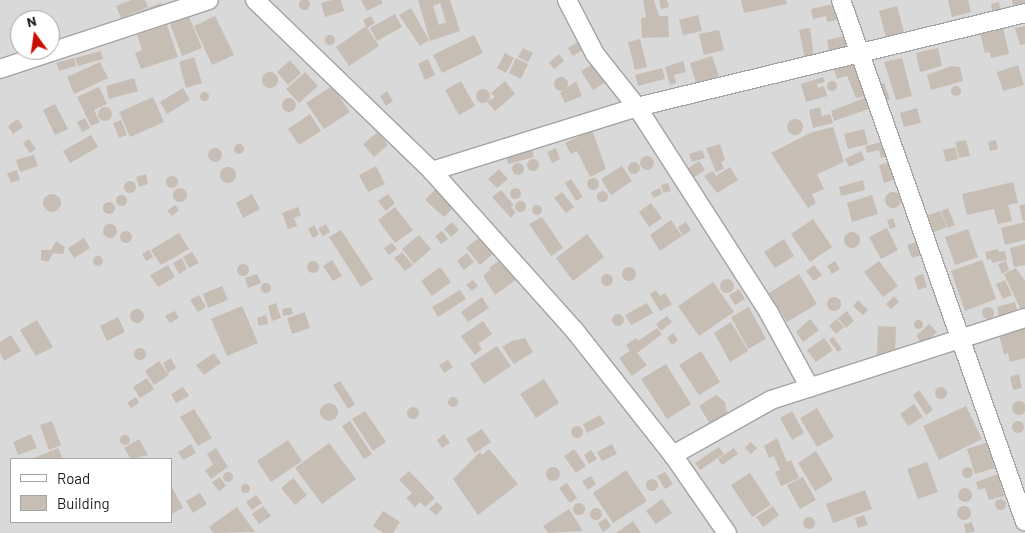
<!DOCTYPE html>
<html>
<head>
<meta charset="utf-8">
<style>
	body { margin:0 }
	#map { position:relative; width:1025px; height:533px; overflow:hidden; background:#eeeae1; font-family:Barlow,sans-serif }
	div>[style] { position:absolute }
	[style*='--x'] { left:calc(var(--x)*1px); top:calc(var(--y)*1px); width:calc(var(--w)*1px); rotate:calc(var(--a)*1deg) }
	.residential>* { inset:0; background:#dad9d9 }
	.building>* { inset:0; background:#c6bdb4 }
	.round { border-radius:50% }
	.roads { filter:drop-shadow(1px 0 #a3a3a3) drop-shadow(-1px 0 #a3a3a3) drop-shadow(0 1px #a3a3a3) drop-shadow(0 -1px #a3a3a3) }
	.minor>* { height:18px; margin:-9px; padding:0 9px; transform-origin:9px; border-radius:9px; background:#fff }
	span { translate:-50% -50%; white-space:nowrap; text-align:center; line-height:1.15; -webkit-text-stroke:4px #fff; paint-order:stroke }
	.legend { position:absolute; left:10px; top:458px; width:162px; height:65px; box-sizing:border-box; background:#fff; border:1px solid #a4a4a4; margin:0; padding:6px 9px; list-style:none; font-size:15px; color:#1c1c1c }
	.legend li { display:flex; align-items:center; gap:10px; height:25px }
	.legend b { width:25px; border:1px solid #a4a4a4 }
	.north { position:absolute; left:10px; top:10px; width:50px; height:50px; box-sizing:border-box; background:#fff; border:1px solid #a4a4a4; border-radius:50%; rotate:346deg; font-size:14px; font-weight:700; line-height:20px; text-align:center; color:#1c1c1c }
	.north::after { content:''; display:block; margin:auto; width:18px; height:22px; background:#c80e00; clip-path:polygon(50% 0,100% 100%,50% 72%,0 100%) }
</style>
</head>
<body>
<div id="map">
	<div class="residential">
		<i style="clip-path:polygon(evenodd,0 0,1025px 0,1025px 533px,0 533px,0 0,20px 20px,50px 20px,50px 50px,20px 50px,20px 20px,0 0,11px 459px,171px 459px,171px 522px,11px 522px,11px 459px)"></i>
	</div>
	<div class="building">
		<i class="round" style="left:298.5px;top:-1.5px;width:11px;height:11px"></i>
		<i style="clip-path:polygon(131px 0,145px 0,148px 7px,121px 18px,116px 6px)"></i>
		<i style="clip-path:polygon(332px 0,341px 0,344px 11px,325px 17px,321px 3px)"></i>
		<i style="clip-path:polygon(361px 0,381px 0,383px 3px,367px 11px)"></i>
		<i style="clip-path:polygon(evenodd,418px 0,450px 0,460px 31px,430px 41px,418px 0,440px 3px,446px 22px,439px 25px,433px 6px,440px 3px)"></i>
		<i style="clip-path:polygon(643px 0,654px 0,659px 16px,668px 16px,669px 37px,642px 38px,641px 18px,646px 17px)"></i>
		<i style="clip-path:polygon(659px 0,667px 0,669px 7px,661px 9px)"></i>
		<i style="clip-path:polygon(741px 0,786px 0,787px 4px,744px 13px)"></i>
		<i style="clip-path:polygon(948px 0,968px 0,971px 12px,952px 17px)"></i>
		<i style="clip-path:polygon(1012px 0,1025px 0,1025px 5px,1014px 8px)"></i>
		<i style="clip-path:polygon(999px 2px,1001px 13px,993px 14px,991px 4px)"></i>
		<i style="clip-path:polygon(161px 3px,163px 8px,138px 19px,135px 13px)"></i>
		<i style="clip-path:polygon(833px 4px,837px 20px,827px 22px,826px 16px,813px 19px,811px 9px)"></i>
		<i style="clip-path:polygon(897px 6px,904px 32px,886px 37px,879px 11px)"></i>
		<i style="clip-path:polygon(411px 8px,429px 40px,420px 46px,399px 15px)"></i>
		<i style="clip-path:polygon(395px 14px,402px 27px,377px 41px,370px 28px)"></i>
		<i style="clip-path:polygon(698px 15px,702px 31px,683px 35px,679px 20px)"></i>
		<i style="clip-path:polygon(215px 16px,234px 55px,212px 65px,194px 26px)"></i>
		<i style="clip-path:polygon(371px 16px,375px 23px,367px 28px,363px 20px)"></i>
		<i style="clip-path:polygon(189px 17px,202px 48px,182px 56px,170px 24px)"></i>
		<i style="clip-path:polygon(167px 25px,178px 57px,141px 69px,135px 53px,142px 50px,137px 35px)"></i>
		<i style="clip-path:polygon(366px 26px,379px 46px,349px 66px,336px 47px)"></i>
		<i style="clip-path:polygon(1025px 26px,1025px 44px,1020px 45px,1015px 28px)"></i>
		<i style="clip-path:polygon(1003px 27px,1009px 54px,991px 58px,990px 52px,985px 53px,980px 33px)"></i>
		<i style="clip-path:polygon(810px 28px,814px 58px,805px 60px,799px 30px)"></i>
		<i style="clip-path:polygon(719px 30px,724px 50px,704px 55px,699px 34px)"></i>
		<i style="clip-path:polygon(474px 35px,483px 53px,442px 73px,433px 55px)"></i>
		<i class="round" style="left:325px;top:35px;width:10px;height:10px"></i>
		<i style="clip-path:polygon(844px 36px,846px 48px,829px 51px,827px 40px)"></i>
		<i style="clip-path:polygon(640px 39px,647px 67px,635px 70px,628px 42px)"></i>
		<i style="clip-path:polygon(581px 40px,586px 48px,573px 56px,568px 48px)"></i>
		<i style="clip-path:polygon(523px 48px,533px 53px,528px 62px,518px 57px)"></i>
		<i style="clip-path:polygon(938px 48px,942px 66px,920px 72px,916px 53px)"></i>
		<i style="clip-path:polygon(101px 51px,103px 59px,78px 66px,75px 58px)"></i>
		<i style="clip-path:polygon(505px 53px,514px 58px,506px 73px,497px 68px)"></i>
		<i style="clip-path:polygon(559px 54px,564px 61px,554px 69px,549px 63px)"></i>
		<i style="clip-path:polygon(712px 56px,719px 76px,696px 83px,690px 63px)"></i>
		<i style="clip-path:polygon(194px 57px,202px 83px,186px 88px,179px 62px)"></i>
		<i style="clip-path:polygon(74px 58px,76px 66px,59px 71px,56px 63px)"></i>
		<i style="clip-path:polygon(516px 58px,528px 64px,521px 79px,509px 73px)"></i>
		<i style="clip-path:polygon(902px 58px,912px 96px,896px 100px,884px 62px)"></i>
		<i style="clip-path:polygon(428px 59px,435px 75px,425px 80px,418px 64px)"></i>
		<i style="clip-path:polygon(290px 60px,301px 73px,288px 85px,277px 72px)"></i>
		<i style="clip-path:polygon(683px 61px,686px 72px,674px 75px,676px 83px,670px 85px,665px 67px)"></i>
		<i style="clip-path:polygon(100px 62px,108px 78px,74px 94px,67px 77px)"></i>
		<i style="clip-path:polygon(594px 63px,606px 82px,593px 90px,581px 71px)"></i>
		<i style="clip-path:polygon(856px 63px,862px 86px,866px 85px,869px 95px,856px 98px,847px 76px,837px 79px,834px 69px)"></i>
		<i style="clip-path:polygon(1018px 65px,1024px 85px,1003px 91px,997px 72px)"></i>
		<i style="clip-path:polygon(951px 66px,960px 67px,963px 81px,931px 90px,927px 75px)"></i>
		<i style="clip-path:polygon(662px 68px,665px 79px,638px 86px,635px 75px)"></i>
		<i style="clip-path:polygon(305px 72px,318px 86px,299px 103px,286px 89px)"></i>
		<i class="round" style="left:262px;top:72px;width:16px;height:16px"></i>
		<i class="round" style="left:554px;top:77px;width:14px;height:14px"></i>
		<i style="clip-path:polygon(823px 77px,825px 82px,817px 84px,818px 88px,824px 86px,827px 96px,806px 102px,801px 84px)"></i>
		<i style="clip-path:polygon(134px 78px,138px 91px,109px 99px,106px 86px)"></i>
		<i style="clip-path:polygon(461px 81px,475px 106px,459px 115px,445px 90px)"></i>
		<i style="clip-path:polygon(505px 81px,515px 94px,495px 111px,487px 102px,495px 97px,491px 93px)"></i>
		<i style="clip-path:polygon(576px 81px,582px 96px,565px 103px,560px 93px)"></i>
		<i class="round" style="left:827px;top:81px;width:10px;height:10px"></i>
		<i style="clip-path:polygon(884px 83px,890px 99px,884px 102px,878px 85px)"></i>
		<i style="clip-path:polygon(332px 86px,350px 112px,324px 129px,306px 103px)"></i>
		<i class="round" style="left:951px;top:86px;width:10px;height:10px"></i>
		<i style="clip-path:polygon(99px 87px,107px 104px,94px 110px,100px 122px,91px 126px,77px 97px)"></i>
		<i style="clip-path:polygon(183px 88px,190px 100px,167px 114px,160px 102px)"></i>
		<i class="round" style="left:476px;top:89px;width:14px;height:14px"></i>
		<i style="clip-path:polygon(387px 91px,393px 101px,386px 106px,380px 96px)"></i>
		<i class="round" style="left:199.5px;top:91.5px;width:9px;height:9px"></i>
		<i style="clip-path:polygon(153px 97px,164px 122px,130px 137px,119px 112px)"></i>
		<i style="clip-path:polygon(867px 97px,871px 108px,834px 121px,831px 111px)"></i>
		<i class="round" style="left:282px;top:98px;width:14px;height:14px"></i>
		<i style="clip-path:polygon(55px 104px,68px 129px,55px 135px,43px 110px)"></i>
		<i style="clip-path:polygon(820px 107px,822px 116px,830px 114px,833px 123px,813px 128px,809px 110px)"></i>
		<i class="round" style="left:98px;top:107px;width:14px;height:14px"></i>
		<i style="clip-path:polygon(917px 108px,921px 123px,904px 127px,900px 113px)"></i>
		<i style="clip-path:polygon(310px 114px,321px 131px,299px 145px,288px 129px)"></i>
		<i style="clip-path:polygon(85px 118px,90px 128px,82px 132px,77px 122px)"></i>
		<i style="clip-path:polygon(18px 119px,23px 127px,13px 134px,8px 126px)"></i>
		<i class="round" style="left:787px;top:119px;width:16px;height:16px"></i>
		<i style="clip-path:polygon(121px 120px,127px 135px,119px 138px,113px 123px)"></i>
		<i style="clip-path:polygon(833px 127px,844px 162px,817px 174px,824px 189px,812px 194px,816px 203px,808px 208px,771px 153px,810px 133px)"></i>
		<i style="clip-path:polygon(864px 129px,868px 144px,848px 149px,844px 134px)"></i>
		<i style="clip-path:polygon(592px 130px,606px 169px,590px 177px,577px 151px,571px 154px,565px 143px)"></i>
		<i style="clip-path:polygon(378px 132px,388px 145px,374px 157px,363px 144px)"></i>
		<i style="clip-path:polygon(91px 135px,98px 147px,70px 163px,63px 151px)"></i>
		<i style="clip-path:polygon(29px 139px,36px 149px,30px 153px,23px 143px)"></i>
		<i style="clip-path:polygon(966px 140px,970px 156px,959px 158px,955px 142px)"></i>
		<i style="clip-path:polygon(996px 140px,998px 149px,990px 151px,988px 142px)"></i>
		<i style="clip-path:polygon(885px 141px,889px 156px,881px 158px,879px 150px,867px 153px,865px 146px)"></i>
		<i style="clip-path:polygon(720px 144px,725px 160px,721px 162px,724px 169px,716px 172px,706px 148px)"></i>
		<i class="round" style="left:234px;top:144px;width:10px;height:10px"></i>
		<i style="clip-path:polygon(955px 147px,958px 159px,946px 162px,943px 150px)"></i>
		<i class="round" style="left:208px;top:148px;width:14px;height:14px"></i>
		<i style="clip-path:polygon(556px 148px,560px 159px,552px 163px,547px 152px)"></i>
		<i style="clip-path:polygon(532px 149px,534px 157px,508px 164px,506px 156px)"></i>
		<i style="clip-path:polygon(702px 150px,705px 158px,692px 162px,689px 154px)"></i>
		<i style="clip-path:polygon(861px 151px,865px 160px,849px 167px,845px 159px)"></i>
		<i style="clip-path:polygon(34px 155px,38px 166px,20px 172px,16px 160px)"></i>
		<i class="round" style="left:640px;top:156px;width:14px;height:14px"></i>
		<i class="round" style="left:527px;top:159px;width:12px;height:12px"></i>
		<i style="clip-path:polygon(699px 161px,705px 170px,693px 178px,687px 169px)"></i>
		<i class="round" style="left:628px;top:162px;width:12px;height:12px"></i>
		<i style="clip-path:polygon(891px 162px,896px 179px,884px 183px,879px 165px)"></i>
		<i class="round" style="left:512px;top:163px;width:12px;height:12px"></i>
		<i style="clip-path:polygon(376px 166px,385px 184px,368px 192px,359px 175px)"></i>
		<i style="clip-path:polygon(622px 166px,632px 181px,611px 195px,601px 179px)"></i>
		<i style="clip-path:polygon(730px 167px,738px 180px,717px 193px,704px 176px,713px 171px,716px 176px)"></i>
		<i class="round" style="left:220px;top:167px;width:16px;height:16px"></i>
		<i style="clip-path:polygon(499px 169px,508px 179px,497px 188px,488px 179px)"></i>
		<i style="clip-path:polygon(17px 170px,20px 180px,11px 183px,7px 173px)"></i>
		<i style="clip-path:polygon(146px 174px,148px 184px,139px 187px,136px 177px)"></i>
		<i class="round" style="left:166px;top:176px;width:12px;height:12px"></i>
		<i class="round" style="left:587px;top:178px;width:12px;height:12px"></i>
		<i style="clip-path:polygon(571px 179px,583px 197px,576px 201px,565px 183px)"></i>
		<i style="clip-path:polygon(863px 180px,865px 190px,841px 196px,839px 187px)"></i>
		<i class="round" style="left:124px;top:181px;width:12px;height:12px"></i>
		<i style="clip-path:polygon(1013px 182px,1018px 203px,1008px 205px,1012px 221px,998px 224px,994px 209px,967px 215px,962px 194px)"></i>
		<i style="clip-path:polygon(668px 183px,671px 191px,663px 193px,661px 185px)"></i>
		<i style="clip-path:polygon(438px 186px,457px 204px,444px 217px,425px 200px)"></i>
		<i class="round" style="left:509.5px;top:187.5px;width:11px;height:11px"></i>
		<i style="clip-path:polygon(660px 188px,662px 194px,653px 198px,651px 192px)"></i>
		<i class="round" style="left:173px;top:188px;width:14px;height:14px"></i>
		<i style="clip-path:polygon(501px 190px,514px 205px,511px 207px,516px 212px,511px 218px,492px 197px)"></i>
		<i class="round" style="left:596.5px;top:190.5px;width:11px;height:11px"></i>
		<i style="clip-path:polygon(562px 192px,574px 207px,566px 213px,554px 198px)"></i>
		<i class="round" style="left:885px;top:192px;width:16px;height:16px"></i>
		<i style="clip-path:polygon(252px 194px,260px 209px,243px 218px,236px 203px)"></i>
		<i style="clip-path:polygon(388px 194px,395px 203px,386px 211px,378px 201px)"></i>
		<i class="round" style="left:43px;top:194px;width:18px;height:18px"></i>
		<i class="round" style="left:115.5px;top:194.5px;width:11px;height:11px"></i>
		<i style="clip-path:polygon(872px 195px,878px 214px,852px 222px,847px 203px)"></i>
		<i class="round" style="left:514.5px;top:200.5px;width:11px;height:11px"></i>
		<i class="round" style="left:103px;top:202px;width:12px;height:12px"></i>
		<i style="clip-path:polygon(651px 203px,662px 218px,649px 227px,639px 212px)"></i>
		<i style="clip-path:polygon(1025px 204px,1025px 221px,1023px 221px,1019px 206px)"></i>
		<i style="clip-path:polygon(175px 205px,179px 210px,172px 216px,167px 211px)"></i>
		<i class="round" style="left:532px;top:205px;width:10px;height:10px"></i>
		<i style="clip-path:polygon(298px 207px,301px 215px,294px 218px,297px 226px,288px 229px,282px 213px)"></i>
		<i style="clip-path:polygon(395px 207px,413px 230px,395px 243px,378px 220px)"></i>
		<i style="clip-path:polygon(948px 208px,955px 225px,948px 228px,941px 211px)"></i>
		<i style="clip-path:polygon(940px 211px,947px 227px,934px 232px,928px 215px)"></i>
		<i style="clip-path:polygon(542px 217px,563px 248px,551px 256px,529px 224px)"></i>
		<i style="clip-path:polygon(893px 218px,896px 227px,890px 229px,887px 220px)"></i>
		<i style="clip-path:polygon(813px 219px,832px 247px,810px 262px,791px 234px)"></i>
		<i style="clip-path:polygon(671px 220px,682px 236px,660px 251px,650px 235px)"></i>
		<i style="clip-path:polygon(452px 222px,459px 230px,451px 237px,444px 229px)"></i>
		<i style="clip-path:polygon(686px 222px,691px 230px,683px 236px,678px 227px)"></i>
		<i style="clip-path:polygon(1025px 222px,1025px 240px,1005px 245px,1001px 228px)"></i>
		<i style="clip-path:polygon(326px 224px,330px 232px,323px 236px,318px 229px)"></i>
		<i class="round" style="left:103px;top:224px;width:14px;height:14px"></i>
		<i style="clip-path:polygon(314px 225px,319px 234px,313px 238px,308px 229px)"></i>
		<i style="clip-path:polygon(887px 228px,898px 250px,881px 259px,869px 237px)"></i>
		<i style="clip-path:polygon(968px 229px,978px 257px,955px 265px,945px 237px)"></i>
		<i style="clip-path:polygon(341px 230px,373px 279px,361px 287px,329px 237px)"></i>
		<i style="clip-path:polygon(442px 231px,448px 239px,441px 244px,435px 236px)"></i>
		<i class="round" style="left:120px;top:231px;width:12px;height:12px"></i>
		<i class="round" style="left:844px;top:232px;width:16px;height:16px"></i>
		<i style="clip-path:polygon(179px 233px,189px 249px,161px 265px,151px 250px)"></i>
		<i style="clip-path:polygon(587px 234px,604px 257px,573px 281px,556px 258px)"></i>
		<i style="clip-path:polygon(419px 235px,431px 249px,414px 264px,402px 249px)"></i>
		<i style="clip-path:polygon(481px 236px,494px 253px,480px 265px,466px 248px)"></i>
		<i style="clip-path:polygon(84px 238px,90px 248px,74px 258px,68px 248px)"></i>
		<i style="clip-path:polygon(784px 239px,794px 256px,775px 268px,764px 252px)"></i>
		<i style="clip-path:polygon(56px 241px,65px 247px,63px 254px,53px 253px,48px 262px,41px 260px,41px 250px,51px 250px)"></i>
		<i style="clip-path:polygon(916px 242px,921px 255px,912px 258px,907px 245px)"></i>
		<i style="clip-path:polygon(392px 243px,397px 249px,389px 255px,384px 248px)"></i>
		<i style="clip-path:polygon(1025px 244px,1025px 265px,1014px 267px,1010px 248px)"></i>
		<i style="clip-path:polygon(998px 249px,999px 252px,1005px 251px,1007px 260px,992px 263px,991px 259px,987px 260px,985px 252px)"></i>
		<i style="clip-path:polygon(149px 250px,153px 257px,146px 261px,142px 254px)"></i>
		<i style="clip-path:polygon(192px 252px,199px 263px,189px 268px,183px 257px)"></i>
		<i style="clip-path:polygon(402px 252px,413px 265px,405px 271px,394px 258px)"></i>
		<i style="clip-path:polygon(467px 253px,474px 262px,464px 270px,457px 261px)"></i>
		<i class="round" style="left:93px;top:256px;width:10px;height:10px"></i>
		<i style="clip-path:polygon(182px 258px,187px 269px,179px 274px,173px 263px)"></i>
		<i style="clip-path:polygon(502px 258px,518px 278px,495px 295px,483px 276px,490px 270px,499px 280px,489px 268px)"></i>
		<i style="clip-path:polygon(332px 260px,342px 276px,333px 281px,323px 266px)"></i>
		<i style="clip-path:polygon(982px 260px,996px 299px,965px 311px,951px 271px)"></i>
		<i class="round" style="left:307px;top:261px;width:12px;height:12px"></i>
		<i style="clip-path:polygon(835px 261px,840px 269px,832px 274px,827px 266px)"></i>
		<i style="clip-path:polygon(879px 261px,898px 286px,883px 297px,864px 272px)"></i>
		<i style="clip-path:polygon(1006px 261px,1009px 270px,1002px 274px,998px 264px)"></i>
		<i class="round" style="left:237px;top:264px;width:12px;height:12px"></i>
		<i style="clip-path:polygon(168px 265px,175px 277px,158px 287px,150px 275px)"></i>
		<i style="clip-path:polygon(814px 265px,822px 275px,814px 281px,806px 271px)"></i>
		<i style="clip-path:polygon(440px 267px,451px 282px,432px 296px,421px 281px)"></i>
		<i class="round" style="left:622px;top:267px;width:14px;height:14px"></i>
		<i style="clip-path:polygon(1016px 268px,1025px 281px,1025px 309px,1021px 310px,1004px 274px)"></i>
		<i class="round" style="left:601px;top:274px;width:12px;height:12px"></i>
		<i style="clip-path:polygon(257px 274px,261px 283px,248px 288px,245px 278px)"></i>
		<i style="clip-path:polygon(799px 274px,817px 304px,787px 322px,769px 293px)"></i>
		<i style="clip-path:polygon(923px 274px,927px 287px,918px 290px,914px 277px)"></i>
		<i class="round" style="left:720px;top:279px;width:14px;height:14px"></i>
		<i style="clip-path:polygon(473px 280px,478px 286px,472px 291px,466px 285px)"></i>
		<i style="clip-path:polygon(1005px 280px,1012px 295px,1003px 299px,996px 284px)"></i>
		<i style="clip-path:polygon(713px 282px,734px 312px,699px 336px,678px 306px)"></i>
		<i class="round" style="left:261px;top:283px;width:10px;height:10px"></i>
		<i style="clip-path:polygon(222px 286px,228px 300px,208px 308px,203px 294px)"></i>
		<i style="clip-path:polygon(739px 289px,745px 299px,735px 305px,729px 295px)"></i>
		<i style="clip-path:polygon(460px 290px,466px 299px,438px 317px,432px 307px)"></i>
		<i style="clip-path:polygon(656px 290px,660px 296px,665px 293px,672px 304px,660px 311px,650px 294px)"></i>
		<i style="clip-path:polygon(199px 295px,206px 307px,198px 312px,190px 300px)"></i>
		<i style="clip-path:polygon(894px 296px,899px 302px,891px 309px,886px 304px)"></i>
		<i class="round" style="left:827px;top:297px;width:14px;height:14px"></i>
		<i style="clip-path:polygon(482px 297px,489px 308px,468px 322px,461px 312px)"></i>
		<i style="clip-path:polygon(858px 300px,868px 310px,863px 315px,853px 306px)"></i>
		<i style="clip-path:polygon(1015px 302px,1018px 314px,1000px 319px,997px 307px)"></i>
		<i style="clip-path:polygon(276px 303px,281px 318px,272px 321px,268px 306px)"></i>
		<i style="clip-path:polygon(647px 303px,653px 313px,631px 325px,625px 315px)"></i>
		<i style="clip-path:polygon(242px 306px,258px 343px,227px 356px,211px 319px)"></i>
		<i class="round" style="left:982px;top:307px;width:12px;height:12px"></i>
		<i style="clip-path:polygon(291px 307px,293px 314px,283px 316px,282px 309px)"></i>
		<i style="clip-path:polygon(749px 307px,766px 339px,748px 349px,731px 317px)"></i>
		<i class="round" style="left:130px;top:309px;width:14px;height:14px"></i>
		<i style="clip-path:polygon(175px 311px,179px 318px,170px 323px,165px 316px)"></i>
		<i style="clip-path:polygon(847px 311px,854px 321px,846px 328px,838px 318px)"></i>
		<i style="clip-path:polygon(305px 312px,310px 328px,292px 334px,287px 318px)"></i>
		<i class="round" style="left:612px;top:314px;width:12px;height:12px"></i>
		<i style="clip-path:polygon(266px 315px,268px 324px,259px 326px,257px 318px)"></i>
		<i style="clip-path:polygon(667px 316px,672px 322px,661px 331px,656px 324px)"></i>
		<i style="clip-path:polygon(118px 317px,125px 332px,107px 341px,100px 326px)"></i>
		<i style="clip-path:polygon(810px 319px,819px 330px,803px 342px,796px 332px)"></i>
		<i style="clip-path:polygon(837px 319px,844px 327px,836px 334px,829px 326px)"></i>
		<i class="round" style="left:913.5px;top:319.5px;width:9px;height:9px"></i>
		<i style="clip-path:polygon(37px 320px,53px 347px,36px 356px,20px 330px)"></i>
		<i style="clip-path:polygon(483px 321px,492px 334px,478px 344px,482px 349px,475px 355px,461px 336px)"></i>
		<i style="clip-path:polygon(731px 322px,748px 351px,730px 362px,714px 333px)"></i>
		<i style="clip-path:polygon(929px 324px,937px 332px,923px 345px,916px 336px)"></i>
		<i style="clip-path:polygon(878px 326px,896px 327px,895px 357px,877px 357px)"></i>
		<i style="clip-path:polygon(657px 328px,662px 334px,637px 353px,647px 365px,632px 376px,619px 358px,630px 351px,626px 345px,636px 338px,638px 341px)"></i>
		<i style="clip-path:polygon(1025px 328px,1025px 358px,1010px 362px,1008px 353px,1004px 354px,999px 335px)"></i>
		<i style="clip-path:polygon(673px 333px,678px 340px,672px 345px,667px 338px)"></i>
		<i style="clip-path:polygon(11px 335px,21px 351px,4px 361px,0 353px,0 342px)"></i>
		<i style="clip-path:polygon(833px 337px,842px 349px,838px 352px,829px 340px)"></i>
		<i style="clip-path:polygon(525px 338px,533px 352px,514px 364px,502px 347px,512px 341px)"></i>
		<i style="clip-path:polygon(824px 338px,833px 350px,816px 362px,807px 350px)"></i>
		<i style="clip-path:polygon(497px 346px,511px 366px,484px 384px,470px 364px)"></i>
		<i class="round" style="left:134px;top:348px;width:12px;height:12px"></i>
		<i style="clip-path:polygon(701px 351px,720px 382px,699px 395px,679px 365px)"></i>
		<i style="clip-path:polygon(214px 353px,221px 363px,204px 375px,196px 365px)"></i>
		<i style="clip-path:polygon(171px 358px,176px 368px,168px 373px,163px 363px)"></i>
		<i style="clip-path:polygon(448px 360px,453px 367px,444px 373px,439px 365px)"></i>
		<i style="clip-path:polygon(159px 361px,169px 375px,154px 385px,145px 371px)"></i>
		<i style="clip-path:polygon(666px 364px,691px 404px,667px 419px,641px 379px)"></i>
		<i style="clip-path:polygon(1019px 374px,1022px 388px,1013px 390px,1010px 377px)"></i>
		<i style="clip-path:polygon(147px 378px,154px 389px,140px 398px,133px 387px)"></i>
		<i style="clip-path:polygon(544px 379px,559px 403px,536px 418px,520px 394px)"></i>
		<i style="clip-path:polygon(340px 381px,355px 404px,348px 409px,333px 385px)"></i>
		<i class="round" style="left:935px;top:387px;width:12px;height:12px"></i>
		<i style="clip-path:polygon(183px 387px,189px 396px,176px 403px,171px 394px)"></i>
		<i style="clip-path:polygon(919px 390px,933px 410px,926px 415px,913px 395px)"></i>
		<i style="clip-path:polygon(716px 395px,725px 402px,728px 417px,710px 424px,699px 406px)"></i>
		<i class="round" style="left:448px;top:397px;width:10px;height:10px"></i>
		<i style="clip-path:polygon(136px 397px,139px 403px,131px 408px,127px 403px)"></i>
		<i class="round" style="left:1012px;top:401px;width:14px;height:14px"></i>
		<i class="round" style="left:320px;top:403px;width:18px;height:18px"></i>
		<i style="clip-path:polygon(914px 404px,923px 417px,908px 426px,900px 414px)"></i>
		<i style="clip-path:polygon(966px 406px,982px 439px,939px 460px,923px 426px)"></i>
		<i class="round" style="left:407px;top:407px;width:12px;height:12px"></i>
		<i style="clip-path:polygon(817px 408px,834px 437px,817px 447px,800px 418px)"></i>
		<i style="clip-path:polygon(194px 409px,212px 438px,198px 446px,180px 417px)"></i>
		<i style="clip-path:polygon(365px 411px,386px 442px,373px 451px,352px 419px)"></i>
		<i style="clip-path:polygon(792px 411px,804px 433px,792px 440px,780px 418px)"></i>
		<i style="clip-path:polygon(600px 415px,605px 424px,587px 433px,583px 424px)"></i>
		<i style="clip-path:polygon(52px 421px,61px 445px,49px 450px,40px 425px)"></i>
		<i style="clip-path:polygon(350px 421px,372px 454px,364px 459px,342px 426px)"></i>
		<i class="round" style="left:1012px;top:421px;width:12px;height:12px"></i>
		<i class="round" style="left:571px;top:426px;width:12px;height:12px"></i>
		<i style="clip-path:polygon(482px 429px,491px 442px,475px 453px,466px 439px)"></i>
		<i style="clip-path:polygon(31px 434px,37px 448px,18px 455px,13px 442px)"></i>
		<i style="clip-path:polygon(444px 434px,450px 443px,442px 448px,437px 440px)"></i>
		<i class="round" style="left:120px;top:435px;width:10px;height:10px"></i>
		<i style="clip-path:polygon(777px 438px,787px 462px,791px 460px,799px 478px,781px 486px,775px 472px,780px 470px,774px 456px,769px 458px,764px 446px)"></i>
		<i style="clip-path:polygon(139px 439px,148px 455px,131px 459px,124px 448px)"></i>
		<i style="clip-path:polygon(288px 440px,302px 461px,271px 482px,257px 461px)"></i>
		<i style="clip-path:polygon(750px 442px,757px 448px,751px 454px,745px 448px)"></i>
		<i style="clip-path:polygon(988px 442px,995px 468px,975px 474px,967px 449px)"></i>
		<i style="clip-path:polygon(329px 443px,356px 479px,322px 504px,295px 468px)"></i>
		<i style="clip-path:polygon(191px 444px,196px 453px,183px 460px,178px 452px)"></i>
		<i style="clip-path:polygon(612px 444px,617px 454px,602px 461px,597px 452px)"></i>
		<i style="clip-path:polygon(719px 447px,724px 454px,700px 470px,695px 463px)"></i>
		<i style="clip-path:polygon(58px 448px,63px 459px,32px 459px)"></i>
		<i style="clip-path:polygon(216px 448px,228px 467px,211px 479px,205px 470px,213px 465px,207px 454px)"></i>
		<i style="clip-path:polygon(734px 448px,738px 454px,722px 465px,718px 459px)"></i>
		<i style="clip-path:polygon(489px 449px,518px 484px,478px 515px,453px 479px,480px 452px,482px 455px)"></i>
		<i style="clip-path:polygon(574px 449px,586px 466px,576px 473px,564px 456px)"></i>
		<i style="clip-path:polygon(591px 450px,597px 459px,589px 464px,584px 455px)"></i>
		<i style="clip-path:polygon(816px 451px,833px 480px,815px 491px,798px 463px)"></i>
		<i style="clip-path:polygon(927px 462px,938px 492px,918px 499px,907px 469px)"></i>
		<i class="round" style="left:961.5px;top:466.5px;width:11px;height:11px"></i>
		<i class="round" style="left:546px;top:467px;width:14px;height:14px"></i>
		<i style="clip-path:polygon(626px 470px,647px 501px,613px 523px,593px 493px)"></i>
		<i style="clip-path:polygon(409px 471px,435px 498px,425px 507px,420px 502px,415px 507px,406px 498px,412px 493px,399px 480px)"></i>
		<i class="round" style="left:223px;top:472px;width:10px;height:10px"></i>
		<i style="clip-path:polygon(665px 472px,673px 484px,665px 489px,657px 476px)"></i>
		<i style="clip-path:polygon(750px 473px,771px 505px,752px 517px,731px 485px)"></i>
		<i style="clip-path:polygon(998px 474px,1004px 496px,989px 500px,985px 488px,978px 490px,976px 482px)"></i>
		<i style="clip-path:polygon(591px 476px,596px 484px,588px 490px,582px 481px)"></i>
		<i style="clip-path:polygon(220px 477px,226px 486px,219px 491px,212px 482px)"></i>
		<i style="clip-path:polygon(803px 477px,816px 500px,800px 509px,787px 485px)"></i>
		<i style="clip-path:polygon(293px 478px,307px 495px,295px 505px,281px 488px)"></i>
		<i class="round" style="left:646px;top:479px;width:12px;height:12px"></i>
		<i style="clip-path:polygon(567px 483px,577px 498px,570px 503px,559px 488px)"></i>
		<i class="round" style="left:240.5px;top:483.5px;width:9px;height:9px"></i>
		<i style="clip-path:polygon(171px 485px,183px 508px,171px 514px)"></i>
		<i class="round" style="left:958px;top:488px;width:14px;height:14px"></i>
		<i style="clip-path:polygon(865px 490px,872px 509px,833px 523px,826px 504px)"></i>
		<i style="clip-path:polygon(200px 493px,207px 504px,193px 513px,186px 501px)"></i>
		<i style="clip-path:polygon(256px 495px,262px 503px,252px 510px,246px 502px)"></i>
		<i class="round" style="left:994.5px;top:498.5px;width:11px;height:11px"></i>
		<i style="clip-path:polygon(662px 499px,672px 513px,656px 524px,646px 511px)"></i>
		<i style="clip-path:polygon(437px 502px,443px 508px,436px 515px,429px 509px)"></i>
		<i class="round" style="left:573px;top:503px;width:12px;height:12px"></i>
		<i style="clip-path:polygon(263px 506px,271px 516px,259px 524px,252px 514px)"></i>
		<i style="clip-path:polygon(773px 506px,779px 515px,763px 527px,756px 517px)"></i>
		<i class="round" style="left:957px;top:506px;width:14px;height:14px"></i>
		<i style="clip-path:polygon(237px 507px,255px 532px,213px 533px,209px 527px)"></i>
		<i class="round" style="left:590px;top:508px;width:12px;height:12px"></i>
		<i style="clip-path:polygon(569px 509px,583px 531px,548px 533px,543px 526px)"></i>
		<i style="clip-path:polygon(383px 511px,400px 522px,393px 533px,383px 533px,373px 526px)"></i>
		<i style="clip-path:polygon(864px 515px,868px 525px,858px 528px,855px 518px)"></i>
		<i class="round" style="left:803px;top:517px;width:12px;height:12px"></i>
		<i style="clip-path:polygon(606px 518px,611px 526px,603px 532px,598px 523px)"></i>
		<i style="clip-path:polygon(633px 521px,641px 533px,616px 533px)"></i>
		<i style="clip-path:polygon(972px 522px,975px 532px,966px 533px,964px 524px)"></i>
	</div>
	<div class="roads">
		<div class="minor">
			<i style="--x:255;--y:0;--w:246;--a:44"></i>
			<i style="--x:432;--y:171;--w:215;--a:48.2"></i>
			<i style="--x:575;--y:331;--w:158;--a:51.7"></i>
			<i style="--x:673;--y:455;--w:95;--a:55.3"></i>
			<i style="--x:567;--y:0;--w:61;--a:62.6"></i>
			<i style="--x:595;--y:54;--w:68;--a:51.6"></i>
			<i style="--x:637;--y:107;--w:245;--a:57.3"></i>
			<i style="--x:769;--y:313;--w:85;--a:61.3"></i>
			<i style="--x:841;--y:0;--w:553;--a:70.58"></i>
			<i style="--x:0;--y:69;--w:220;--a:-18.3"></i>
			<i style="--x:432;--y:171;--w:215;--a:-17.3"></i>
			<i style="--x:637;--y:107;--w:399;--a:-13.6"></i>
			<i style="--x:673;--y:455;--w:112;--a:-29.3"></i>
			<i style="--x:771;--y:400;--w:267;--a:-17.9"></i>
		</div>
	</div>
	<ul class="legend">
	<li><b style="height:6px;background:#fff"></b>Road</li>
	<li><b style="height:14px;background:#c6bdb4"></b>Building</li>
	</ul>
	<div class="north">N</div>
</div>
</body>
</html>
